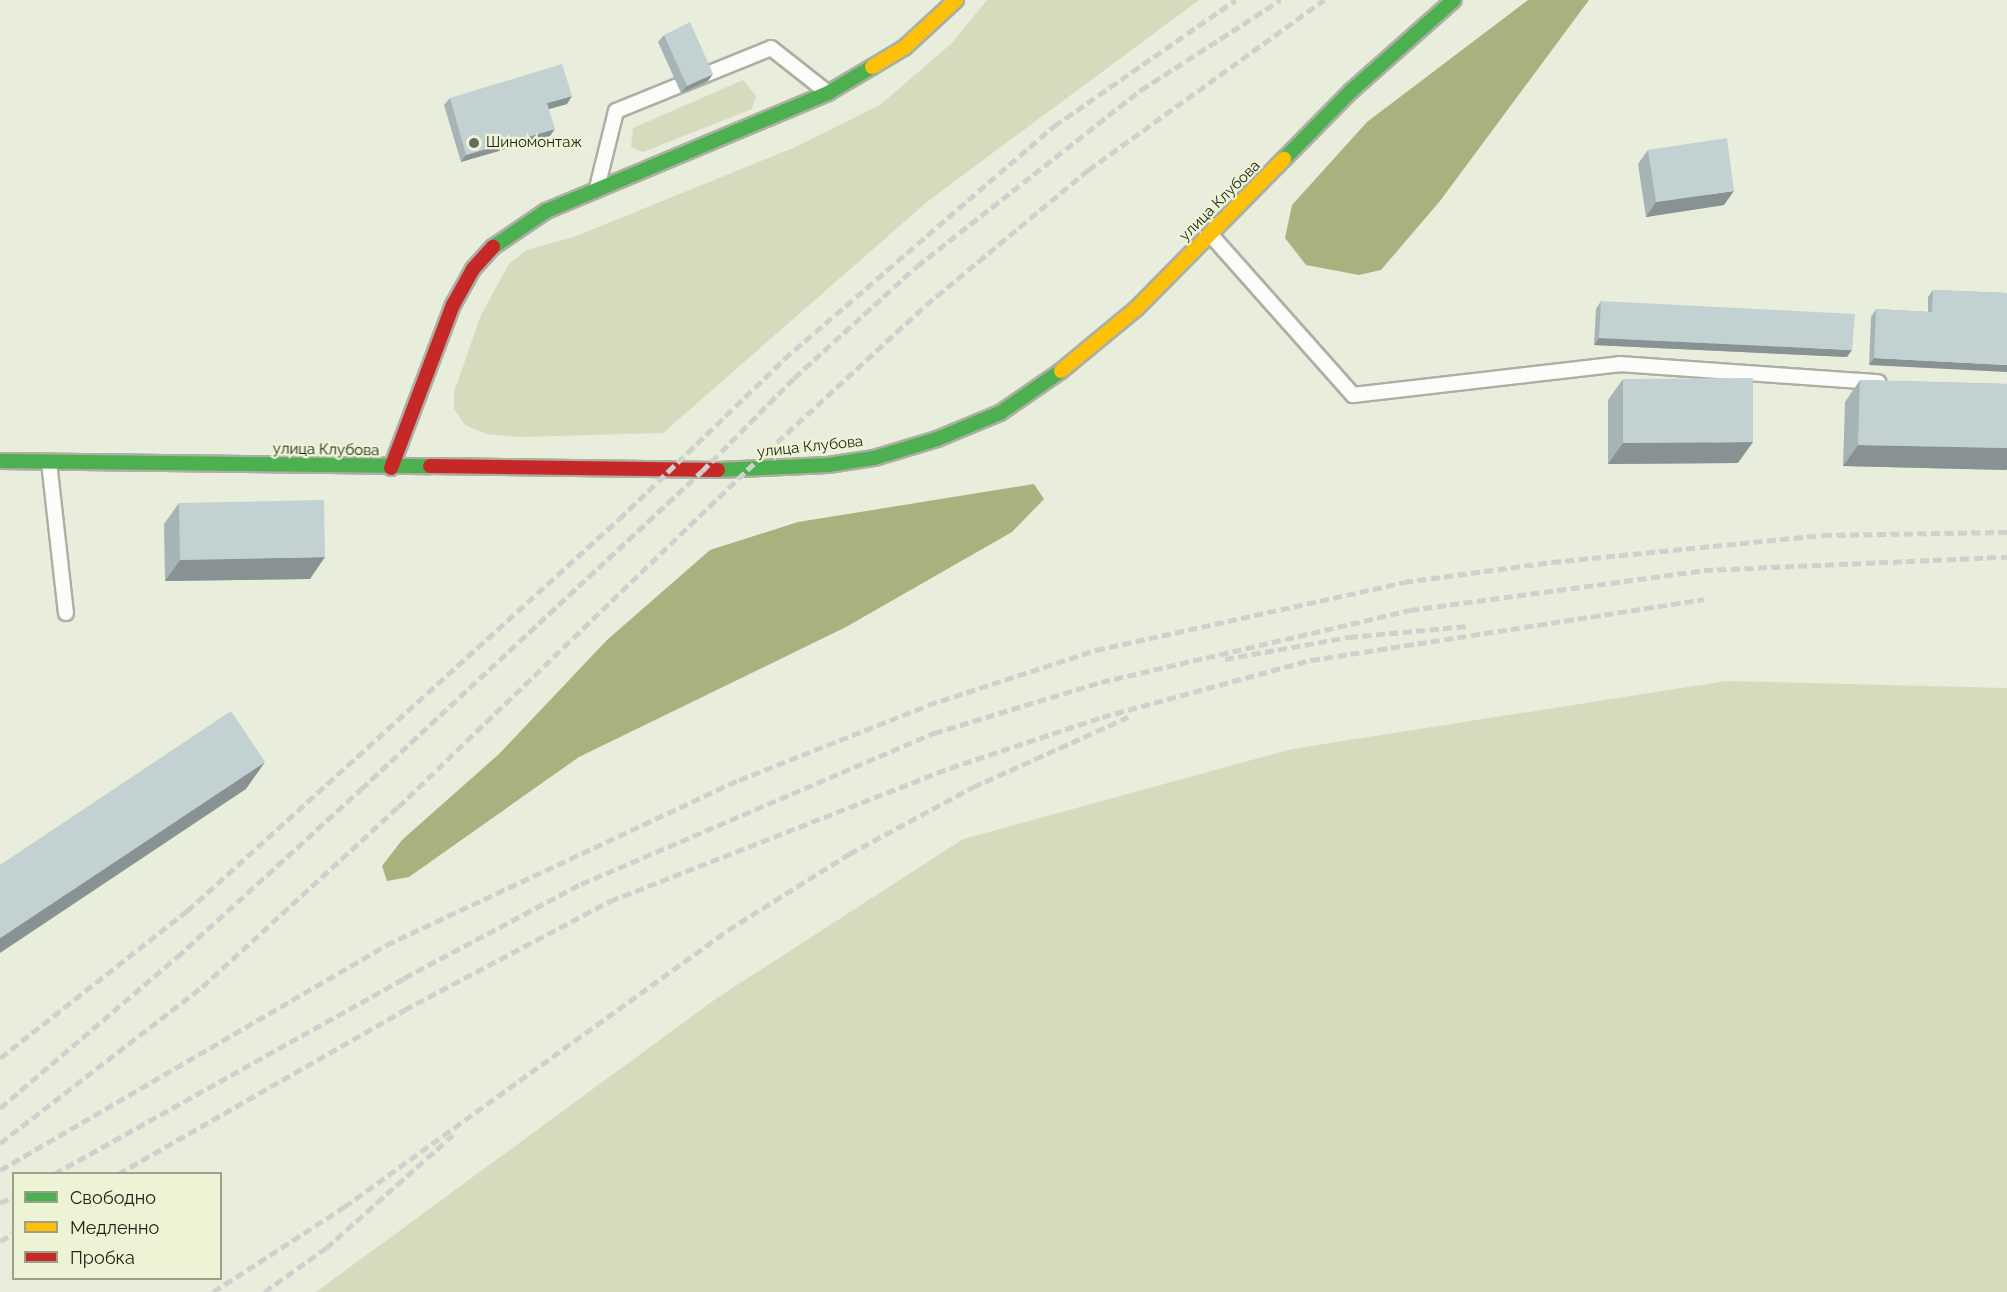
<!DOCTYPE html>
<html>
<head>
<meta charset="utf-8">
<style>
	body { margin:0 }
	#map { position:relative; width:2007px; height:1292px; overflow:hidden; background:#e9eddc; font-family:Raleway,sans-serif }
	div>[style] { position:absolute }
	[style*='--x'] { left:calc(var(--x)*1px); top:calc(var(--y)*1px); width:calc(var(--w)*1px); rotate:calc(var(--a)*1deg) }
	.green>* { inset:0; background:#d5dbbd }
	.water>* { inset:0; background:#a9b27f }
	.roads { filter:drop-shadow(2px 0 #acafa2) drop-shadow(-2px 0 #acafa2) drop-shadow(0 2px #acafa2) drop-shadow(0 -2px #acafa2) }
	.lane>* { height:14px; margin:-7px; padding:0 7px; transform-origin:7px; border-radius:7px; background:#fcfcfa }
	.fast>* { height:14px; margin:-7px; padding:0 7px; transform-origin:7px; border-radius:7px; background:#4caf50 }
	.slow>* { height:14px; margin:-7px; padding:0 7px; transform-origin:7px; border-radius:7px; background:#ffc107 }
	.jam>* { height:14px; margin:-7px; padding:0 7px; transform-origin:7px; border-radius:7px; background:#c62828 }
	.rail>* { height:4.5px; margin-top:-2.25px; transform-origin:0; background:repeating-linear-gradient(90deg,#d0d0cc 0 9px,transparent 0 13.5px) }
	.wall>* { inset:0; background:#a7b4b5 }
	.shaded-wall>* { inset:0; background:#889293 }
	.building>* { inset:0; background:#c2d1d2 }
	.dots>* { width:16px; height:16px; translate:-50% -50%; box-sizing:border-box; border:3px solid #edf4d5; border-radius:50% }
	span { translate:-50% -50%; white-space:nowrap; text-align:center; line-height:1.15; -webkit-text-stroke:4.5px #edf4d5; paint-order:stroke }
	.poi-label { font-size:15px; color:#222419 }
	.left { translate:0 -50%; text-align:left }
	.street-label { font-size:15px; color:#222419 }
	.legend { position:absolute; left:12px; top:1172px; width:210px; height:108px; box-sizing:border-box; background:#edf4d5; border:2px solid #9ca18a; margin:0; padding:8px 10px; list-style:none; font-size:18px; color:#222419 }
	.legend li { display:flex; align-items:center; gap:12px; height:30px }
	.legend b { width:30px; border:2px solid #9ca18a }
</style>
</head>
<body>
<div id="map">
	<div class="green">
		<i style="clip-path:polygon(987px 0,1199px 0,928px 201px,663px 433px,521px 437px,486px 434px,465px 425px,454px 409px,454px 392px,481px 315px,509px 264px,527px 250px,576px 236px,793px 148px,880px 105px,952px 43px)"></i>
		<i style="clip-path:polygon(743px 80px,756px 96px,752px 109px,643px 152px,631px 147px,633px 128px)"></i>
		<i style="clip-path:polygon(1726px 681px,2007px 688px,2007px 1292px,316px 1292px,717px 998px,963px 839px,1292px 749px)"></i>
	</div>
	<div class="water">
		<i style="clip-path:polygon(1528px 0,1589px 0,1440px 201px,1381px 270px,1359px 275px,1306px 265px,1285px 238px,1292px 205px,1367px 122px)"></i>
		<i style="clip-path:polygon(1034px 484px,1044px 499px,1012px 532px,846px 627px,579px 757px,409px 877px,387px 881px,382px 866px,402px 840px,499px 754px,607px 640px,710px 550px,798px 522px)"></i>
	</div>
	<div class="roads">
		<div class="lane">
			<i style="--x:597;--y:188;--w:79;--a:-76.1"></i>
			<i style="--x:616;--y:111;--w:167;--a:-22.1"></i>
			<i style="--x:771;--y:48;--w:71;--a:38.2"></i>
			<i style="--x:1210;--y:234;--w:215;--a:48.4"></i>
			<i style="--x:1353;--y:395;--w:268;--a:-6.6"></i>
			<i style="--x:1619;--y:364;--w:260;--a:4"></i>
			<i style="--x:49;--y:462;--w:152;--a:83.6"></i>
		</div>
		<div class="fast">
			<i style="--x:1284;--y:159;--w:95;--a:-45.4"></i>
			<i style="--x:1351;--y:91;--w:137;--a:-41.5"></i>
			<i style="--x:493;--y:247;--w:64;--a:-34.2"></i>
			<i style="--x:546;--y:211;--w:306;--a:-22.7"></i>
			<i style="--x:828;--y:93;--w:51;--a:-30.6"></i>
			<i style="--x:0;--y:461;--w:430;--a:0.7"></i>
			<i style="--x:718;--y:470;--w:110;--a:-2.6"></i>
			<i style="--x:828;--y:465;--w:47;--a:-8.7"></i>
			<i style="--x:874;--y:458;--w:66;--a:-16.8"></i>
			<i style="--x:937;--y:439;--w:68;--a:-22.4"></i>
			<i style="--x:1000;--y:413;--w:74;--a:-34.5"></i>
		</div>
		<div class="slow">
			<i style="--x:872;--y:67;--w:37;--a:-31"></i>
			<i style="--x:904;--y:48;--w:71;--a:-42.7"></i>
			<i style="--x:1061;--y:371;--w:97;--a:-39.6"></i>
			<i style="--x:1136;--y:309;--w:211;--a:-45.4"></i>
		</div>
		<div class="jam">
			<i style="--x:430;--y:466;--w:288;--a:0.8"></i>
			<i style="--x:391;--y:468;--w:174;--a:-69.2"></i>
			<i style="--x:453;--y:305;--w:41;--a:-60.9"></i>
			<i style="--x:473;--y:269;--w:30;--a:-48"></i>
		</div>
	</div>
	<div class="rail">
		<i style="--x:1225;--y:659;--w:126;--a:-10.1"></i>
		<i style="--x:1349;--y:637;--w:120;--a:-5.3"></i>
		<i style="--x:0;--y:1058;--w:238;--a:-38.2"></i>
		<i style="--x:187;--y:911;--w:583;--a:-42.22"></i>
		<i style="--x:619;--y:519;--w:230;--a:-44.1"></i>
		<i style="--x:784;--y:359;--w:357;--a:-40.8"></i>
		<i style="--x:1054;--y:126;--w:221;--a:-34.8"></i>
		<i style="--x:0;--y:1108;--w:233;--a:-40.5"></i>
		<i style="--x:177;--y:957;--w:249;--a:-42.4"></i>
		<i style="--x:361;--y:789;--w:466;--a:-43"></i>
		<i style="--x:702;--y:471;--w:131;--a:-45.3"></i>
		<i style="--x:794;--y:378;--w:166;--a:-42.3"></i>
		<i style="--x:917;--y:266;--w:285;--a:-38.2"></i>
		<i style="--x:1141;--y:90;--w:166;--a:-32.9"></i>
		<i style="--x:0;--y:1143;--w:255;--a:-37.7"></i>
		<i style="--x:202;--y:987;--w:266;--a:-42.6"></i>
		<i style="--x:398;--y:807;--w:485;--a:-44"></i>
		<i style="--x:747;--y:470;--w:243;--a:-42.7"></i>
		<i style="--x:926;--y:305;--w:211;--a:-39.8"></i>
		<i style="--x:1088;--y:170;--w:291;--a:-35.8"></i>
		<i style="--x:0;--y:1170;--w:447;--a:-30.2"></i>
		<i style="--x:386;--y:945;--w:390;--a:-25.1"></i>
		<i style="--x:739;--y:780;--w:203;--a:-21.6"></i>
		<i style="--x:928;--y:705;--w:177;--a:-18.1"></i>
		<i style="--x:1096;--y:650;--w:315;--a:-12.4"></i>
		<i style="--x:1404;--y:582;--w:149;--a:-7.7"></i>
		<i style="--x:1552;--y:562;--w:272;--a:-5.7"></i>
		<i style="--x:1823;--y:535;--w:184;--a:-0.9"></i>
		<i style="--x:54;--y:1174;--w:401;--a:-29.2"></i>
		<i style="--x:404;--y:978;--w:200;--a:-28"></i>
		<i style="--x:581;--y:884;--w:384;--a:-23.2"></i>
		<i style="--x:934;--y:733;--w:175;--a:-17"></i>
		<i style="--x:1101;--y:682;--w:317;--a:-13.1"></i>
		<i style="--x:1410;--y:610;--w:297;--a:-7.7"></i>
		<i style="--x:1704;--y:570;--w:303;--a:-2.5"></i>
		<i style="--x:118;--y:1174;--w:330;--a:-29.8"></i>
		<i style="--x:404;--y:1010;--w:233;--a:-27.9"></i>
		<i style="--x:610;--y:901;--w:365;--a:-21.4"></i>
		<i style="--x:950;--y:768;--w:160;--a:-18.5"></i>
		<i style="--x:1102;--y:717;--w:217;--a:-15.3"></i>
		<i style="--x:1311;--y:660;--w:398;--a:-8.8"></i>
		<i style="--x:0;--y:1203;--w:16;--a:-27"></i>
		<i style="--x:0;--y:1241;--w:16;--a:-30"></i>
		<i style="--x:213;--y:1292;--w:156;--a:-33"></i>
		<i style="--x:344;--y:1207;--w:473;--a:-35.8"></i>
		<i style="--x:728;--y:930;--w:143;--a:-32.1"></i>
		<i style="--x:849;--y:854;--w:141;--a:-28.4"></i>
		<i style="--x:973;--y:787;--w:170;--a:-24.3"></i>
		<i style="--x:264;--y:1292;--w:76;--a:-35.4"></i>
		<i style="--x:326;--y:1248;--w:170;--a:-41.7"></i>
	</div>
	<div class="wall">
		<i style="clip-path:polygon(664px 35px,708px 81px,681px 93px,658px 42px)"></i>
		<i style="clip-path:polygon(450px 98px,567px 104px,549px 109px,550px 136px,461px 162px,444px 105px)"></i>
		<i style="clip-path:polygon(1648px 150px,1724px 205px,1646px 217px,1638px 164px)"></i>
		<i style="clip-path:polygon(1933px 290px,2007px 293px,1869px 365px,1871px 317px,1876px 309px,1928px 312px,1928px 297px)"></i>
		<i style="clip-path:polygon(1601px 301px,1847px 357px,1594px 345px,1596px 309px)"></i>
		<i style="clip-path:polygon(1623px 379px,1738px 463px,1608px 464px,1608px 400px)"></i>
		<i style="clip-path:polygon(1860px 380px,2007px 384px,2007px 469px,2006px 470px,1843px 466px,1845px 402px)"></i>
		<i style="clip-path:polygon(179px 503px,310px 579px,165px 581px,164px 524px)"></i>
	</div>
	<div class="shaded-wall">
		<i style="clip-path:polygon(713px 74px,708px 81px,681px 93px,687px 86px)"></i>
		<i style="clip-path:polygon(572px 96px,567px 104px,542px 111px,547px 103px)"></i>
		<i style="clip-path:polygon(555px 129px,550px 136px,461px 162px,466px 155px)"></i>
		<i style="clip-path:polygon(1734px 191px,1724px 205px,1646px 217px,1656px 202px)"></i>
		<i style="clip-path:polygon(1599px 338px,1852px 350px,1847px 357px,1594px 345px)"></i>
		<i style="clip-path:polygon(1874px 358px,2007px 365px,2007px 372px,1869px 365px)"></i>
		<i style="clip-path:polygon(1753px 442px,1738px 463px,1608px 464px,1623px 443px)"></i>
		<i style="clip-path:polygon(1858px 445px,2007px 448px,2007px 469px,2006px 470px,1843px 466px)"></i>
		<i style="clip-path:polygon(325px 557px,310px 579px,165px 581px,180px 560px)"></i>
		<i style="clip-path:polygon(265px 762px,246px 789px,0 953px,0 938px)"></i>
	</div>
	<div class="building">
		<i style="clip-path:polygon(690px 22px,713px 74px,687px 86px,664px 35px)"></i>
		<i style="clip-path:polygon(562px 64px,572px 96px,547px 103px,555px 129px,466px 155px,450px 98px)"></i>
		<i style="clip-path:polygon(1727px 138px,1734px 191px,1656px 202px,1648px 150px)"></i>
		<i style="clip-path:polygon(1933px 290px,2007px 293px,2007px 365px,1874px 358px,1876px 309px,1932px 312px)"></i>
		<i style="clip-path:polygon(1601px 301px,1855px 314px,1852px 350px,1599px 338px)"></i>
		<i style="clip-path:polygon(1753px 378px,1753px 442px,1623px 443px,1623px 379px)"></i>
		<i style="clip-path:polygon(1860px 380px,2007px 384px,2007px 448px,1858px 445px)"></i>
		<i style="clip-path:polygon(324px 500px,325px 557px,180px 560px,179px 503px)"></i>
		<i style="clip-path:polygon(231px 711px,265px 762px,0 938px,0 865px)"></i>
	</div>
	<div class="dots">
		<i style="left:474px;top:143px;background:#686a5d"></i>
	</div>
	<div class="poi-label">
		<span class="left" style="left:486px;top:143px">Шиномонтаж</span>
	</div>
	<div class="street-label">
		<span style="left:1220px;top:201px;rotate:-45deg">улица Клубова</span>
		<span style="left:810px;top:447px;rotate:-6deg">улица Клубова</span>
		<span style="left:326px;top:450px;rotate:1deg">улица Клубова</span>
	</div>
	<ul class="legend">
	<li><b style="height:8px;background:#4caf50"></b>Свободно</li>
	<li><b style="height:8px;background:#ffc107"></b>Медленно</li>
	<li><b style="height:8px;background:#c62828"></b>Пробка</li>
	</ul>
</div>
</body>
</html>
